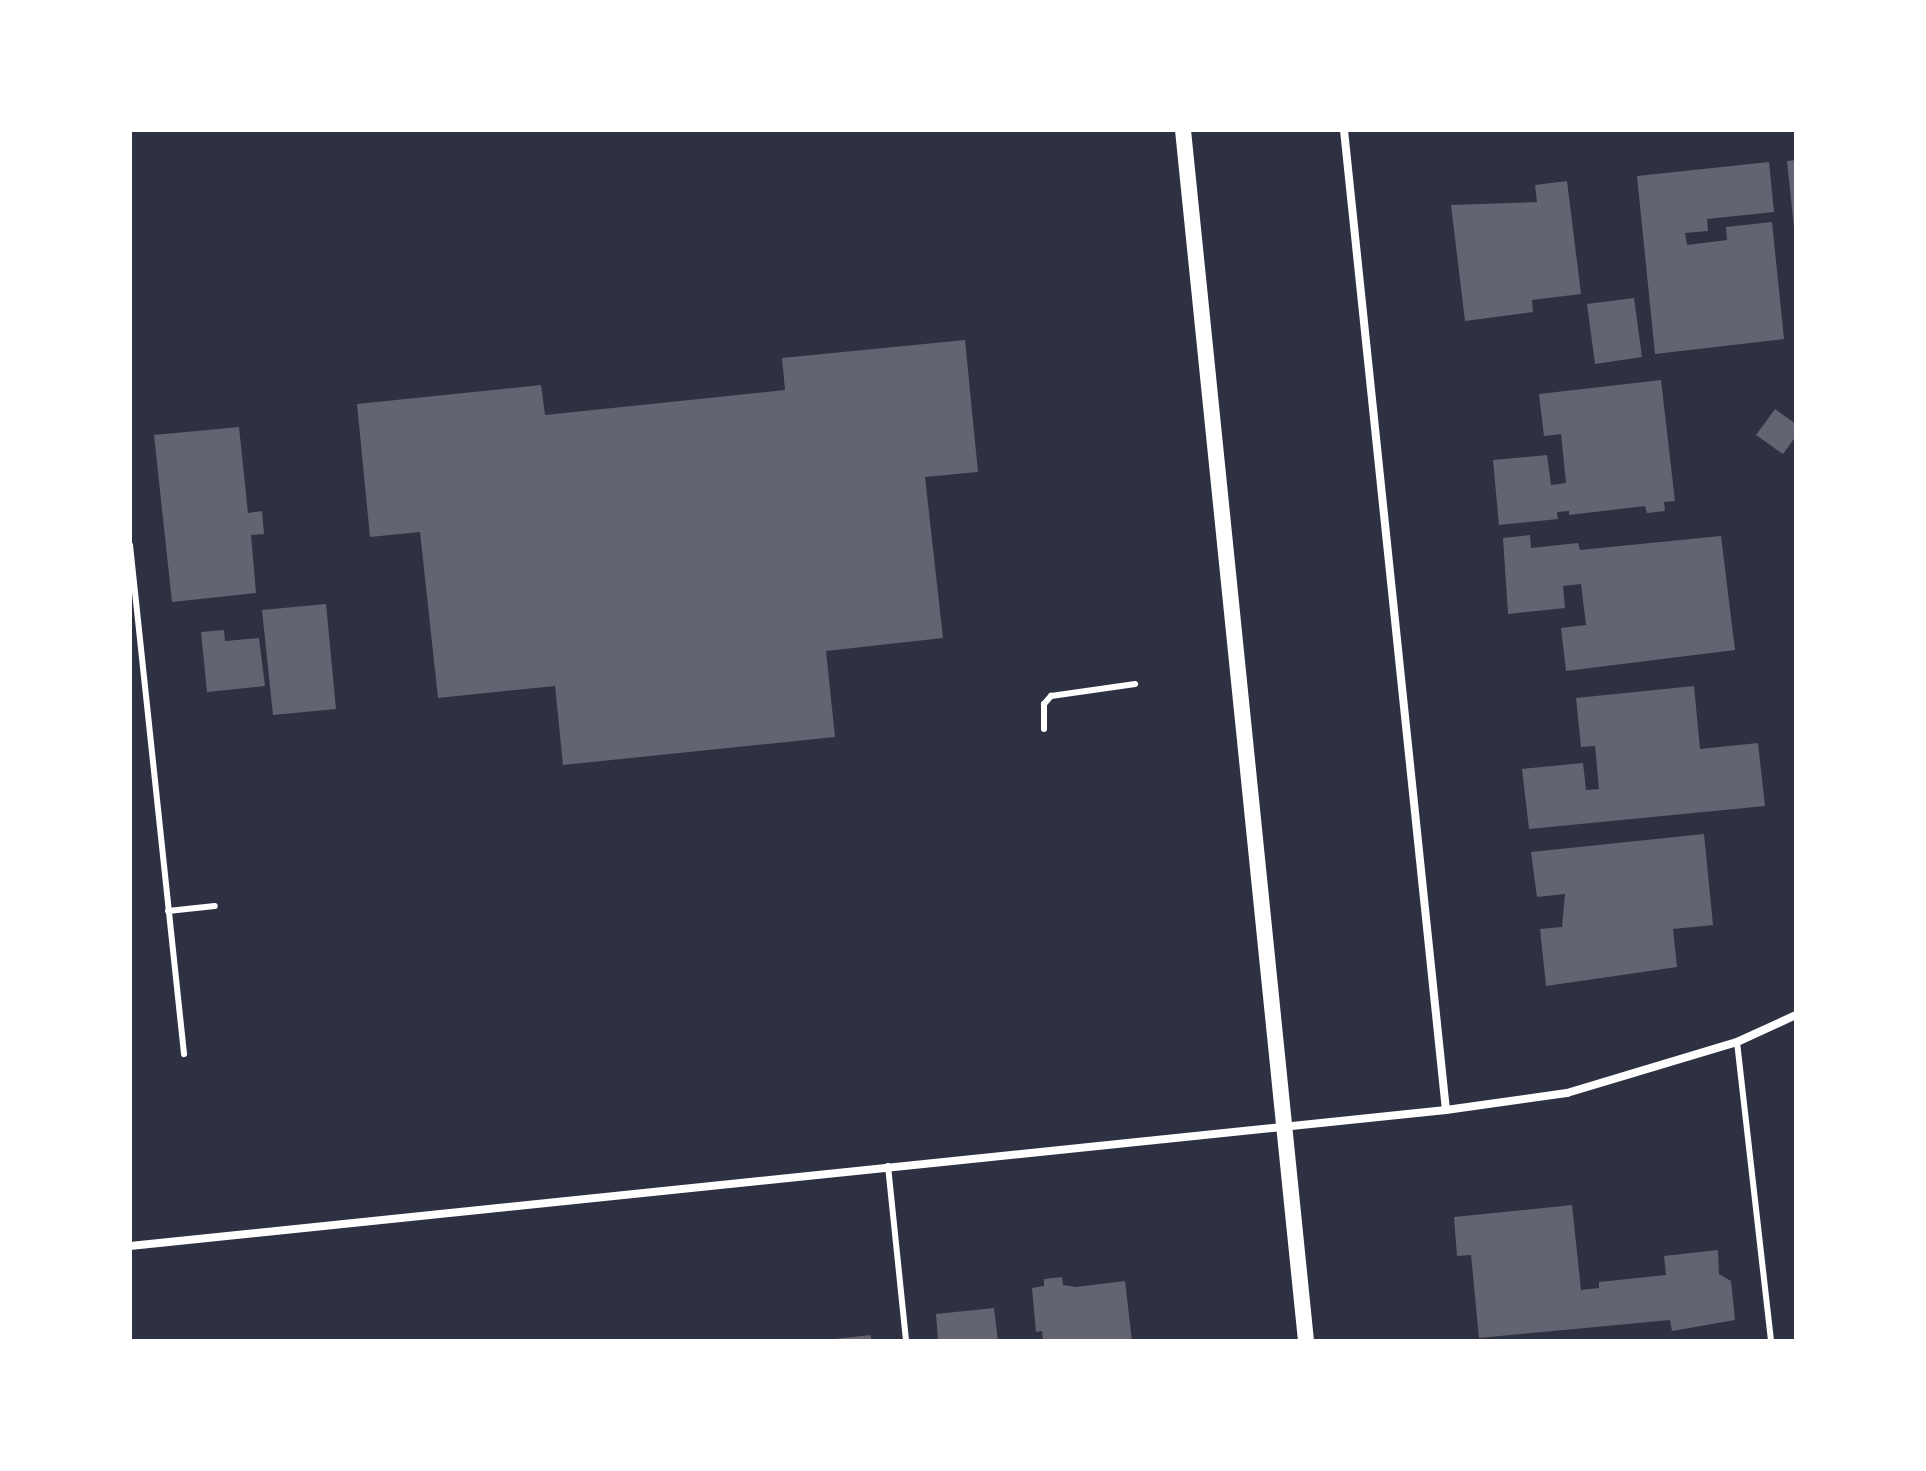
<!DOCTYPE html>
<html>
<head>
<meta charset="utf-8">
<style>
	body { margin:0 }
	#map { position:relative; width:1926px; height:1471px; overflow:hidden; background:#2d3142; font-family:"Titillium Web",sans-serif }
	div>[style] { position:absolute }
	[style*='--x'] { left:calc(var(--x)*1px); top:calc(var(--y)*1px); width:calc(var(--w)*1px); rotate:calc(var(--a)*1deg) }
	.building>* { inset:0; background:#626471 }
	.service>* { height:6px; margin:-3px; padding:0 3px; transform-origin:3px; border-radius:3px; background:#fff }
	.minor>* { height:8px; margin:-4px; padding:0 4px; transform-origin:4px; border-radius:4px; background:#fff }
	.secondary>* { height:16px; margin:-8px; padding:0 8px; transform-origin:8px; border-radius:8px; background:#fff }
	span { translate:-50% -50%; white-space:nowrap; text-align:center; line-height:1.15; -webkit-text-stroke:6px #fff; paint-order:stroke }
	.frame { position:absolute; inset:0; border:132px solid #fff; pointer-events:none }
</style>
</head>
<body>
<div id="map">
	<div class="building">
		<i style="clip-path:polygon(1796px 160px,1796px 227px,1794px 228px,1787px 161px)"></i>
		<i style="clip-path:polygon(1769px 162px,1774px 212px,1707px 219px,1708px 231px,1685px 233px,1687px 245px,1727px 240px,1726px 227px,1772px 222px,1784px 339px,1655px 354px,1637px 176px)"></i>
		<i style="clip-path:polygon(1567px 181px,1581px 294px,1532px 300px,1533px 312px,1465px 321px,1451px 205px,1537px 202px,1535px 185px)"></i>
		<i style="clip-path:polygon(1634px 298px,1642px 357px,1595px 364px,1587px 304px)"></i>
		<i style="clip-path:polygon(965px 340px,978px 472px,925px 477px,943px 638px,826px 651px,835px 737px,563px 765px,555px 686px,438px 698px,420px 532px,370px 537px,357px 404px,541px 385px,545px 415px,785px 390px,782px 358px)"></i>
		<i style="clip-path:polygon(1661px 380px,1675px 501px,1664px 502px,1665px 511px,1647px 513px,1645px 506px,1569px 515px,1569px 511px,1557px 512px,1558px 519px,1499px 525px,1493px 460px,1547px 455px,1551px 485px,1566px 483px,1561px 434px,1544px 436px,1539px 394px)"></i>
		<i style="clip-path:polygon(1775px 409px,1796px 424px,1796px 436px,1783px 454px,1756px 435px)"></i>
		<i style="clip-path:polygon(239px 427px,248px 513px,262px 511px,264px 534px,251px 535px,256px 593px,172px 602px,154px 435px)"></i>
		<i style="clip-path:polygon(1530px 535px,1531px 548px,1578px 543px,1580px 550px,1721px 536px,1735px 650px,1566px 671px,1561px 628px,1586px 625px,1581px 584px,1563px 586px,1565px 608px,1508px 614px,1503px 538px)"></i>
		<i style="clip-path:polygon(326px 604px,336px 709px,273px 715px,262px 610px)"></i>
		<i style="clip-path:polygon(224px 630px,225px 641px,259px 638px,265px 686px,207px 692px,201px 632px)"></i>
		<i style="clip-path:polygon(1694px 686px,1700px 749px,1758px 743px,1765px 806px,1529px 829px,1522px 769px,1583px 763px,1586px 790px,1599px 789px,1595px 746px,1581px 747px,1576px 698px)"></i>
		<i style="clip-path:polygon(1704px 834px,1713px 925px,1673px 929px,1677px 967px,1546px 986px,1540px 929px,1562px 927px,1565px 894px,1537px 897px,1531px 852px)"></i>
		<i style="clip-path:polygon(1572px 1205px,1581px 1290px,1599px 1288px,1599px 1282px,1666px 1275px,1664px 1256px,1718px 1250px,1719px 1274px,1731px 1281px,1735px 1320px,1672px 1331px,1670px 1320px,1479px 1338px,1471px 1255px,1457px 1256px,1454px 1217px)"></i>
		<i style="clip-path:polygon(1062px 1277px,1063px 1285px,1076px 1287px,1125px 1281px,1132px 1341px,1043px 1341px,1042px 1331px,1036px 1332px,1032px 1288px,1044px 1286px,1044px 1279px)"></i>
		<i style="clip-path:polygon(994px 1308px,998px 1341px,938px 1341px,936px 1314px)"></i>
		<i style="clip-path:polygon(871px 1335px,871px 1341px,834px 1341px,834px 1339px)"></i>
	</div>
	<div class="service">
		<i style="--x:130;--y:545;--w:512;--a:83.94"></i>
		<i style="--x:1044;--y:729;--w:25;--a:-90"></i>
		<i style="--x:1044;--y:704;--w:11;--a:-49"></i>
		<i style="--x:1051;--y:696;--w:85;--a:-8.1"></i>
		<i style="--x:168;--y:911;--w:47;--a:-6.1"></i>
		<i style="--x:1737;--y:1042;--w:301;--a:83.5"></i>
		<i style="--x:888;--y:1166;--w:176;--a:84.1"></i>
	</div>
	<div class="minor">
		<i style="--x:1344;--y:130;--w:985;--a:84.06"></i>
		<i style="--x:130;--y:1246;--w:1323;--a:-5.9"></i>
		<i style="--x:1446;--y:1110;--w:122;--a:-8"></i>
		<i style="--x:1567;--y:1093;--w:177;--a:-16.7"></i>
		<i style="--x:1737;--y:1042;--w:65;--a:-24.6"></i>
	</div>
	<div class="secondary">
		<i style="--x:1183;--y:130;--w:1217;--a:84.2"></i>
	</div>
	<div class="frame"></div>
</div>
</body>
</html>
